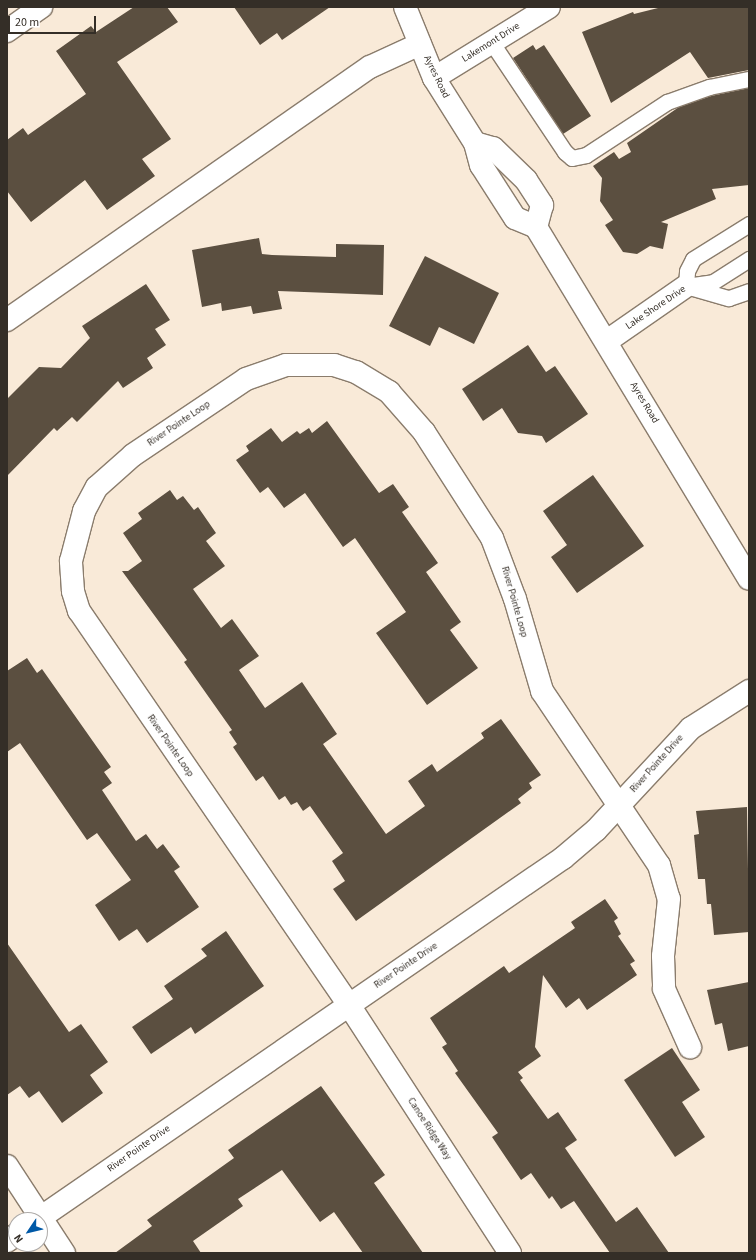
<!DOCTYPE html>
<html>
<head>
<meta charset="utf-8">
<style>
	body { margin:0 }
	#map { position:relative; width:756px; height:1260px; overflow:hidden; background:#f9ead8; font-family:"Source Sans 3",sans-serif }
	div>[style] { position:absolute }
	[style*='--x'] { left:calc(var(--x)*1px); top:calc(var(--y)*1px); width:calc(var(--w)*1px); rotate:calc(var(--a)*1deg) }
	.building>* { inset:0; background:#5b4f40 }
	.roads { filter:drop-shadow(1px 0 #8a7c6c) drop-shadow(-1px 0 #8a7c6c) drop-shadow(0 1px #8a7c6c) drop-shadow(0 -1px #8a7c6c) }
	.service>* { height:15px; margin:-7.5px; padding:0 7.5px; transform-origin:7.5px; border-radius:7.5px; background:#fff }
	.minor>* { height:22px; margin:-11px; padding:0 11px; transform-origin:11px; border-radius:11px; background:#fff }
	.tertiary>* { height:22px; margin:-11px; padding:0 11px; transform-origin:11px; border-radius:11px; background:#fff }
	span { translate:-50% -50%; white-space:nowrap; text-align:center; line-height:1.15; -webkit-text-stroke:4px #fff; paint-order:stroke }
	.street-label { font-size:10px; color:#342e27 }
	.frame { position:absolute; inset:0; border:8px solid #342e27; pointer-events:none }
	.north { position:absolute; left:8px; top:1212px; width:40px; height:40px; box-sizing:border-box; background:#fff; border:1px solid #aeaba9; border-radius:50%; rotate:235deg; font-size:11px; font-weight:700; line-height:16px; text-align:center; color:#342e27 }
	.north::after { content:''; display:block; margin:auto; width:14px; height:18px; background:#0059a7; clip-path:polygon(50% 0,100% 100%,50% 72%,0 100%) }
	.scale { position:absolute; left:8px; top:16px; width:88px; height:18px; box-sizing:border-box; border:2px solid #342e27; border-top:0; padding-left:5px; font-size:12px; line-height:14px; white-space:nowrap; color:#342e27; -webkit-text-stroke:3px #fff; paint-order:stroke }
</style>
</head>
<body>
<div id="map">
	<div class="building">
		<i style="clip-path:polygon(134px 7px,167px 7px,178px 22px,117px 62px,171px 139px,142px 159px,155px 176px,107px 210px,85px 180px,31px 222px,7px 191px,7px 140px,23px 128px,28px 135px,86px 94px,56px 51px,91px 26px,96px 32px)"></i>
		<i style="clip-path:polygon(234px 7px,330px 7px,282px 40px,277px 33px,260px 45px)"></i>
		<i style="clip-path:polygon(662px 7px,749px 7px,749px 70px,708px 78px,690px 52px,611px 103px,582px 32px,633px 12px,634px 14px)"></i>
		<i style="clip-path:polygon(533px 45px,536px 50px,544px 45px,591px 116px,563px 134px,513px 58px)"></i>
		<i style="clip-path:polygon(749px 88px,749px 185px,712px 189px,716px 199px,661px 222px,668px 224px,663px 249px,650px 246px,637px 254px,623px 252px,605px 225px,613px 220px,600px 201px,602px 178px,593px 166px,614px 152px,619px 159px,631px 152px,627px 143px,679px 107px,711px 96px)"></i>
		<i style="clip-path:polygon(259px 238px,262px 254px,272px 255px,336px 257px,336px 244px,384px 245px,383px 295px,278px 291px,282px 309px,253px 314px,251px 306px,222px 311px,221px 303px,202px 307px,192px 250px)"></i>
		<i style="clip-path:polygon(425px 256px,499px 293px,474px 344px,439px 327px,430px 346px,389px 326px)"></i>
		<i style="clip-path:polygon(146px 284px,170px 320px,155px 329px,166px 345px,147px 358px,153px 368px,123px 388px,118px 381px,77px 422px,72px 417px,57px 431px,54px 428px,7px 476px,7px 399px,39px 367px,61px 368px,90px 338px,82px 326px)"></i>
		<i style="clip-path:polygon(528px 345px,546px 372px,555px 366px,588px 414px,546px 443px,542px 436px,518px 433px,502px 408px,483px 421px,462px 389px)"></i>
		<i style="clip-path:polygon(327px 421px,379px 493px,393px 484px,409px 507px,402px 512px,438px 563px,426px 572px,461px 622px,450px 630px,478px 668px,427px 705px,376px 633px,406px 612px,355px 538px,343px 547px,305px 493px,284px 508px,268px 487px,260px 493px,236px 460px,249px 451px,246px 446px,271px 428px,282px 442px,297px 431px,300px 434px,309px 428px,312px 433px)"></i>
		<i style="clip-path:polygon(593px 475px,644px 546px,577px 593px,551px 557px,567px 545px,543px 511px)"></i>
		<i style="clip-path:polygon(170px 490px,177px 500px,183px 496px,194px 510px,198px 507px,216px 533px,206px 541px,225px 566px,193px 589px,221px 628px,232px 619px,259px 656px,239px 670px,265px 708px,302px 682px,337px 734px,323px 744px,386px 834px,425px 806px,408px 781px,432px 764px,437px 772px,484px 738px,481px 733px,501px 719px,541px 775px,529px 783px,532px 788px,518px 799px,521px 803px,356px 921px,333px 889px,345px 881px,332px 861px,343px 853px,310px 806px,303px 811px,297px 802px,291px 805px,285px 796px,279px 800px,263px 776px,256px 781px,233px 747px,237px 744px,229px 732px,232px 730px,184px 662px,187px 660px,122px 571px,128px 571px,142px 561px,123px 533px,142px 519px,138px 513px)"></i>
		<i style="clip-path:polygon(27px 658px,37px 673px,42px 669px,111px 767px,104px 772px,112px 783px,102px 790px,136px 841px,146px 834px,157px 849px,163px 844px,180px 867px,174px 871px,199px 907px,147px 943px,137px 929px,119px 941px,95px 905px,131px 880px,97px 833px,87px 840px,20px 743px,7px 752px,7px 671px)"></i>
		<i style="clip-path:polygon(747px 807px,749px 932px,714px 935px,711px 904px,707px 904px,705px 879px,698px 879px,694px 835px,699px 834px,696px 811px)"></i>
		<i style="clip-path:polygon(605px 899px,618px 918px,614px 921px,621px 934px,618px 936px,635px 961px,630px 964px,637px 975px,587px 1010px,579px 998px,566px 1008px,543px 975px,535px 1047px,541px 1056px,518px 1072px,523px 1078px,520px 1080px,548px 1119px,558px 1112px,577px 1140px,565px 1148px,616px 1222px,637px 1207px,669px 1253px,610px 1253px,574px 1201px,561px 1209px,552px 1196px,549px 1199px,531px 1173px,521px 1180px,492px 1137px,498px 1133px,455px 1073px,458px 1071px,442px 1047px,447px 1044px,430px 1018px,504px 966px,509px 973px,575px 928px,571px 922px)"></i>
		<i style="clip-path:polygon(226px 931px,264px 986px,195px 1034px,191px 1027px,151px 1054px,132px 1027px,173px 999px,164px 986px,207px 956px,201px 949px)"></i>
		<i style="clip-path:polygon(7px 943px,69px 1032px,81px 1024px,108px 1062px,90px 1075px,103px 1093px,62px 1123px,39px 1091px,29px 1098px,20px 1086px,7px 1095px)"></i>
		<i style="clip-path:polygon(749px 982px,749px 1046px,728px 1051px,722px 1023px,715px 1025px,707px 990px)"></i>
		<i style="clip-path:polygon(672px 1048px,700px 1090px,682px 1102px,705px 1137px,675px 1157px,624px 1080px)"></i>
		<i style="clip-path:polygon(321px 1086px,385px 1175px,374px 1183px,423px 1253px,363px 1253px,334px 1212px,320px 1222px,282px 1170px,238px 1199px,243px 1206px,193px 1241px,201px 1253px,115px 1253px,152px 1226px,147px 1220px,234px 1158px,228px 1150px)"></i>
	</div>
	<div class="roads">
		<div class="service">
			<i style="--x:492;--y:43;--w:131;--a:56.2"></i>
			<i style="--x:565;--y:152;--w:9;--a:41"></i>
			<i style="--x:572;--y:158;--w:14;--a:-12"></i>
			<i style="--x:586;--y:155;--w:97;--a:-33.2"></i>
			<i style="--x:667;--y:102;--w:45;--a:-19.7"></i>
			<i style="--x:709;--y:87;--w:41;--a:-11.3"></i>
			<i style="--x:686;--y:286;--w:15;--a:-86"></i>
			<i style="--x:687;--y:271;--w:13;--a:-63"></i>
			<i style="--x:693;--y:259;--w:66;--a:-32"></i>
			<i style="--x:686;--y:286;--w:27;--a:-8"></i>
			<i style="--x:713;--y:282;--w:43;--a:-32.6"></i>
			<i style="--x:693;--y:288;--w:37;--a:16"></i>
			<i style="--x:729;--y:298;--w:21;--a:-19"></i>
		</div>
		<div class="minor">
			<i style="--x:7;--y:31;--w:42;--a:-35.2"></i>
			<i style="--x:434;--y:78;--w:135;--a:-31.7"></i>
			<i style="--x:7;--y:320;--w:442;--a:-34.9"></i>
			<i style="--x:370;--y:67;--w:55;--a:-24.7"></i>
			<i style="--x:607;--y:341;--w:96;--a:-34.8"></i>
			<i style="--x:7;--y:1166;--w:104;--a:56.8"></i>
			<i style="--x:37;--y:1220;--w:639;--a:-34.54"></i>
			<i style="--x:563;--y:858;--w:43;--a:-40.3"></i>
			<i style="--x:596;--y:830;--w:139;--a:-47"></i>
			<i style="--x:691;--y:728;--w:69;--a:-32.5"></i>
			<i style="--x:7;--y:1241;--w:11;--a:-34"></i>
			<i style="--x:510;--y:1253;--w:296;--a:-123"></i>
			<i style="--x:349;--y:1005;--w:478;--a:-124.4"></i>
			<i style="--x:79;--y:611;--w:21;--a:-107"></i>
			<i style="--x:73;--y:591;--w:30;--a:-94"></i>
			<i style="--x:71;--y:561;--w:52;--a:-75.4"></i>
			<i style="--x:84;--y:511;--w:27;--a:-62"></i>
			<i style="--x:97;--y:487;--w:48;--a:-41.6"></i>
			<i style="--x:133;--y:455;--w:136;--a:-33.9"></i>
			<i style="--x:246;--y:379;--w:42;--a:-19.3"></i>
			<i style="--x:286;--y:365;--w:48;--a:0"></i>
			<i style="--x:334;--y:365;--w:23;--a:18"></i>
			<i style="--x:356;--y:372;--w:39;--a:31"></i>
			<i style="--x:389;--y:392;--w:53;--a:48.8"></i>
			<i style="--x:424;--y:432;--w:126;--a:57.3"></i>
			<i style="--x:492;--y:538;--w:65;--a:69.3"></i>
			<i style="--x:515;--y:599;--w:96;--a:73.6"></i>
			<i style="--x:542;--y:691;--w:210;--a:56.1"></i>
			<i style="--x:659;--y:865;--w:35;--a:74"></i>
			<i style="--x:669;--y:899;--w:57;--a:96"></i>
			<i style="--x:663;--y:956;--w:33;--a:88"></i>
			<i style="--x:664;--y:989;--w:64;--a:65.9"></i>
		</div>
		<div class="tertiary">
			<i style="--x:405;--y:7;--w:77;--a:67.8"></i>
			<i style="--x:434;--y:78;--w:77;--a:57.8"></i>
			<i style="--x:475;--y:143;--w:23;--a:75"></i>
			<i style="--x:481;--y:165;--w:63;--a:57.3"></i>
			<i style="--x:515;--y:218;--w:23;--a:23"></i>
			<i style="--x:536;--y:227;--w:411;--a:58.8"></i>
			<i style="--x:475;--y:143;--w:19;--a:16"></i>
			<i style="--x:493;--y:148;--w:46;--a:44.1"></i>
			<i style="--x:526;--y:180;--w:30;--a:57"></i>
			<i style="--x:542;--y:205;--w:23;--a:105"></i>
		</div>
	</div>
	<div class="street-label">
		<span style="left:491px;top:43px;rotate:-32deg">Lakemont Drive</span>
		<span style="left:436px;top:77px;rotate:64deg">Ayres Road</span>
		<span style="left:656px;top:308px;rotate:-34deg">Lake Shore Drive</span>
		<span style="left:644px;top:403px;rotate:59deg">Ayres Road</span>
		<span style="left:179px;top:424px;rotate:-34deg">River Pointe Loop</span>
		<span style="left:514px;top:602px;rotate:74deg">River Pointe Loop</span>
		<span style="left:170px;top:746px;rotate:55deg">River Pointe Loop</span>
		<span style="left:657px;top:764px;rotate:-48deg">River Pointe Drive</span>
		<span style="left:406px;top:966px;rotate:-34deg">River Pointe Drive</span>
		<span style="left:429px;top:1129px;rotate:57deg">Canoe Ridge Way</span>
		<span style="left:139px;top:1149px;rotate:-35deg">River Pointe Drive</span>
	</div>
	<div class="frame"></div>
	<div class="north">N</div>
	<div class="scale">20 m</div>
</div>
</body>
</html>
